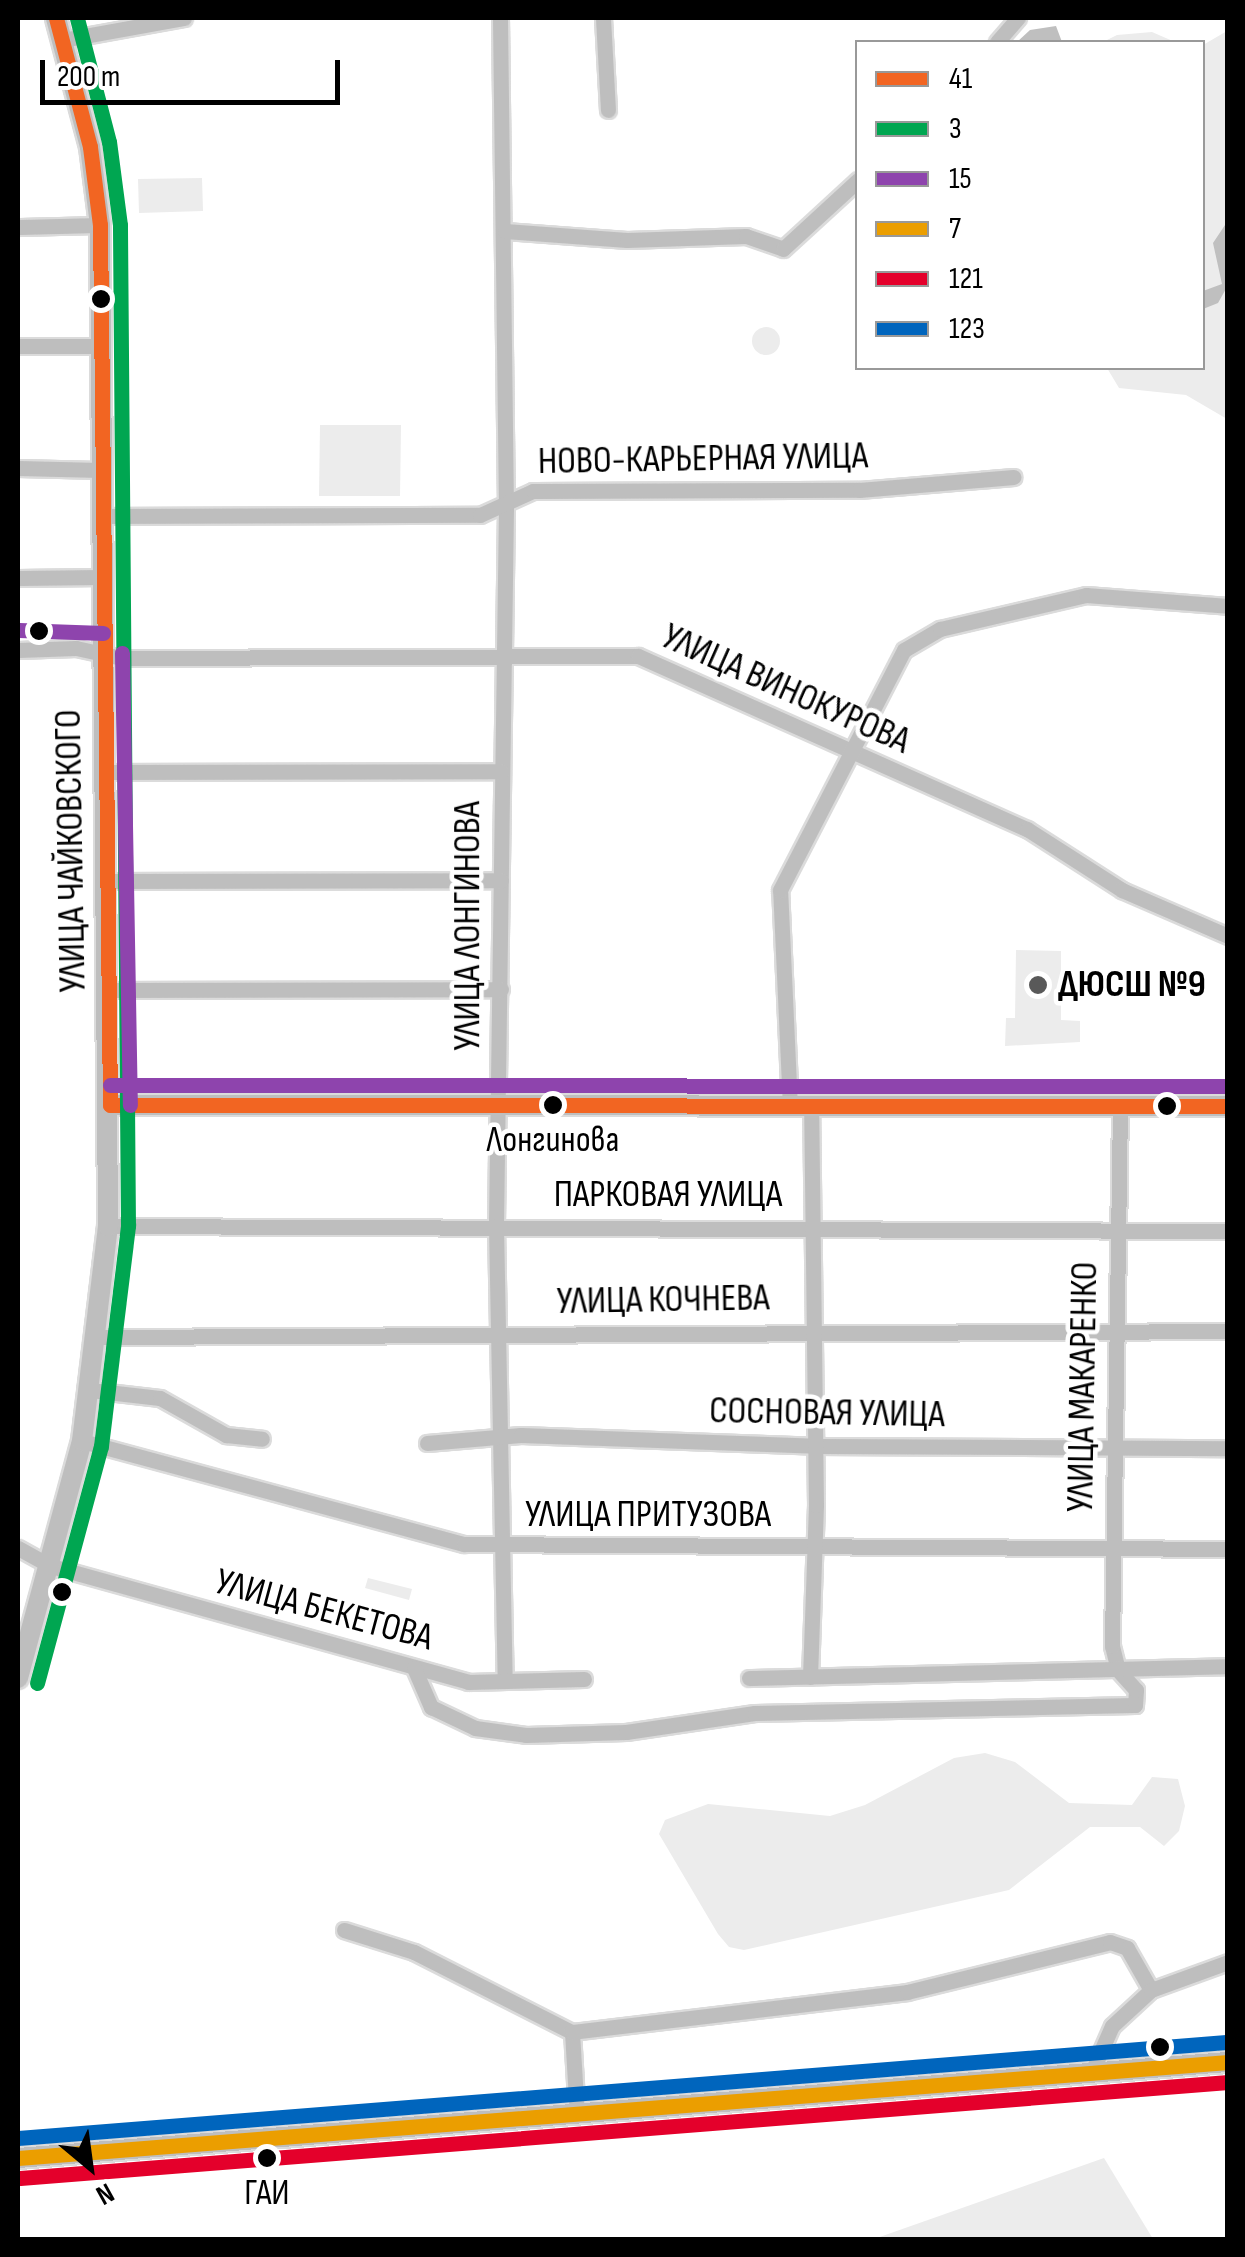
<!DOCTYPE html>
<html>
<head>
<meta charset="utf-8">
<style>
	body { margin:0 }
	#map { position:relative; width:1245px; height:2257px; overflow:hidden; background:#fff; font-family:"Sofia Sans Condensed",sans-serif }
	div>[style] { position:absolute }
	[style*='--x'] { left:calc(var(--x)*1px); top:calc(var(--y)*1px); width:calc(var(--w)*1px); rotate:calc(var(--a)*1deg) }
	.green>* { inset:0; background:#ececec }
	.round { border-radius:50% }
	.water>* { inset:0; background:#bfbfbf }
	.roads { filter:drop-shadow(2px 0 #dbdbdb) drop-shadow(-2px 0 #dbdbdb) drop-shadow(0 2px #dbdbdb) drop-shadow(0 -2px #dbdbdb) }
	.minor>* { height:15px; margin:-7.5px; padding:0 7.5px; transform-origin:7.5px; border-radius:7.5px; background:#bebebe }
	.major>* { height:20px; margin:-10px; padding:0 10px; transform-origin:10px; border-radius:10px; background:#bebebe }
	.bus-1>* { height:15px; margin:-7.5px; padding:0 7.5px; transform-origin:7.5px; border-radius:7.5px; background:#f26522 }
	.bus-2>* { height:15px; margin:-7.5px; padding:0 7.5px; transform-origin:7.5px; border-radius:7.5px; background:#00a651 }
	.bus-3>* { height:15px; margin:-7.5px; padding:0 7.5px; transform-origin:7.5px; border-radius:7.5px; background:#8e44ad }
	.bus-4>* { height:15px; margin:-7.5px; padding:0 7.5px; transform-origin:7.5px; border-radius:7.5px; background:#eb9e00 }
	.bus-5>* { height:15px; margin:-7.5px; padding:0 7.5px; transform-origin:7.5px; border-radius:7.5px; background:#e4002b }
	.bus-6>* { height:15px; margin:-7.5px; padding:0 7.5px; transform-origin:7.5px; border-radius:7.5px; background:#0065bd }
	.dots>* { width:28px; height:28px; translate:-50% -50%; box-sizing:border-box; border:5px solid #fff; border-radius:50% }
	span { translate:-50% -50%; white-space:nowrap; text-align:center; line-height:1.15; -webkit-text-stroke:9px #fff; paint-order:stroke }
	.bus-label { font-size:36px; color:#000 }
	.street-label { font-size:38px; color:#000 }
	.poi-label { font-size:38px; color:#000; font-weight:700 }
	.left { translate:0 -50%; text-align:left }
	.frame { position:absolute; inset:0; border:20px solid #000; pointer-events:none }
	.legend { position:absolute; left:855px; top:40px; width:350px; height:330px; box-sizing:border-box; background:#fff; border:2px solid #999; margin:0; padding:12px 18px; list-style:none; font-size:30px; color:#000 }
	.legend li { display:flex; align-items:center; gap:20px; height:50px }
	.legend b { width:50px; border:2px solid #999 }
	.north { position:absolute; left:40px; top:2117px; width:100px; height:100px; -webkit-text-stroke:8px #fff; paint-order:stroke; rotate:151deg; font-size:28px; font-weight:700; line-height:40px; text-align:center; color:#000 }
	.north::after { content:''; display:block; margin:auto; width:35px; height:45px; background:#000; clip-path:polygon(50% 0,100% 100%,50% 72%,0 100%) }
	.scale { position:absolute; left:40px; top:60px; width:300px; height:45px; box-sizing:border-box; border:5px solid #000; border-top:0; padding-left:12px; font-size:30px; line-height:35px; white-space:nowrap; color:#000; -webkit-text-stroke:8px #fff; paint-order:stroke }
</style>
</head>
<body>
<div id="map">
	<div class="green">
		<i style="clip-path:polygon(1227px 31px,1227px 419px,1186px 395px,1119px 388px,1107px 368px,1202px 368px,1203px 45px)"></i>
		<i style="clip-path:polygon(1152px 32px,1175px 42px,1103px 42px,1117px 35px)"></i>
		<i style="clip-path:polygon(202px 178px,203px 211px,139px 213px,138px 179px)"></i>
		<i class="round" style="left:752px;top:327px;width:28px;height:28px"></i>
		<i style="clip-path:polygon(320px 425px,401px 425px,400px 496px,319px 496px)"></i>
		<i style="clip-path:polygon(1016px 950px,1061px 951px,1061px 1020px,1080px 1021px,1080px 1042px,1005px 1046px,1006px 1018px,1015px 1018px)"></i>
		<i style="clip-path:polygon(368px 1578px,412px 1589px,409px 1600px,365px 1588px)"></i>
		<i style="clip-path:polygon(985px 1753px,1015px 1762px,1069px 1803px,1132px 1805px,1152px 1777px,1178px 1779px,1185px 1806px,1179px 1831px,1164px 1846px,1140px 1827px,1090px 1827px,1009px 1890px,744px 1950px,729px 1947px,718px 1934px,659px 1834px,665px 1820px,708px 1804px,830px 1816px,865px 1805px,954px 1758px)"></i>
		<i style="clip-path:polygon(1104px 2158px,1153px 2239px,874px 2239px)"></i>
	</div>
	<div class="water">
		<i style="clip-path:polygon(1056px 26px,1062px 42px,1017px 42px,1030px 30px)"></i>
		<i style="clip-path:polygon(1227px 222px,1227px 287px,1218px 303px,1203px 309px,1203px 291px,1222px 284px,1213px 243px)"></i>
	</div>
	<div class="roads">
		<div class="minor">
			<i style="--x:500;--y:18;--w:490;--a:89.3"></i>
			<i style="--x:506;--y:508;--w:718;--a:90.8"></i>
			<i style="--x:496;--y:1226;--w:455;--a:88.9"></i>
			<i style="--x:603;--y:18;--w:92;--a:86.9"></i>
			<i style="--x:62;--y:40;--w:124;--a:-10.2"></i>
			<i style="--x:997;--y:42;--w:32;--a:-49"></i>
			<i style="--x:18;--y:227;--w:82;--a:-1.4"></i>
			<i style="--x:505;--y:231;--w:122;--a:4.2"></i>
			<i style="--x:627;--y:240;--w:119;--a:-1.9"></i>
			<i style="--x:746;--y:236;--w:39;--a:19"></i>
			<i style="--x:783;--y:249;--w:102;--a:-42.6"></i>
			<i style="--x:18;--y:346;--w:83;--a:0"></i>
			<i style="--x:18;--y:468;--w:82;--a:1.4"></i>
			<i style="--x:101;--y:516;--w:379;--a:-0.2"></i>
			<i style="--x:480;--y:515;--w:58;--a:-24.4"></i>
			<i style="--x:533;--y:491;--w:326;--a:-0.2"></i>
			<i style="--x:859;--y:490;--w:155;--a:-4.8"></i>
			<i style="--x:18;--y:578;--w:84;--a:-0.7"></i>
			<i style="--x:18;--y:650;--w:58;--a:-2"></i>
			<i style="--x:76;--y:648;--w:47;--a:12.3"></i>
			<i style="--x:122;--y:658;--w:516;--a:-0.22"></i>
			<i style="--x:638;--y:656;--w:426;--a:24"></i>
			<i style="--x:1027;--y:829;--w:113;--a:32.7"></i>
			<i style="--x:1122;--y:890;--w:116;--a:23.5"></i>
			<i style="--x:107;--y:772;--w:394;--a:-0.1"></i>
			<i style="--x:108;--y:881;--w:393;--a:-0.1"></i>
			<i style="--x:109;--y:990;--w:392;--a:-0.1"></i>
			<i style="--x:790;--y:1107;--w:217;--a:-92.6"></i>
			<i style="--x:780;--y:890;--w:270;--a:-62.7"></i>
			<i style="--x:904;--y:650;--w:42;--a:-30.3"></i>
			<i style="--x:940;--y:629;--w:150;--a:-13.1"></i>
			<i style="--x:1086;--y:595;--w:142;--a:4.4"></i>
			<i style="--x:108;--y:1226;--w:1120;--a:0.26"></i>
			<i style="--x:99;--y:1337;--w:1129;--a:-0.3"></i>
			<i style="--x:90;--y:1390;--w:70;--a:6.5"></i>
			<i style="--x:160;--y:1398;--w:76;--a:29.3"></i>
			<i style="--x:226;--y:1435;--w:36;--a:6"></i>
			<i style="--x:82;--y:1441;--w:396;--a:15.1"></i>
			<i style="--x:464;--y:1544;--w:764;--a:0.37"></i>
			<i style="--x:427;--y:1443;--w:94;--a:-4.9"></i>
			<i style="--x:521;--y:1435;--w:294;--a:2.1"></i>
			<i style="--x:815;--y:1446;--w:413;--a:0.3"></i>
			<i style="--x:18;--y:1548;--w:38;--a:29"></i>
			<i style="--x:51;--y:1566;--w:433;--a:15.5"></i>
			<i style="--x:468;--y:1682;--w:116;--a:-1.5"></i>
			<i style="--x:414;--y:1668;--w:43;--a:66.4"></i>
			<i style="--x:431;--y:1707;--w:49;--a:25.5"></i>
			<i style="--x:475;--y:1728;--w:51;--a:7.8"></i>
			<i style="--x:526;--y:1735;--w:100;--a:-1.7"></i>
			<i style="--x:626;--y:1732;--w:130;--a:-8.4"></i>
			<i style="--x:755;--y:1713;--w:380;--a:-1.2"></i>
			<i style="--x:1135;--y:1705;--w:15;--a:-86"></i>
			<i style="--x:1136;--y:1690;--w:27;--a:-132"></i>
			<i style="--x:1118;--y:1670;--w:25;--a:-104"></i>
			<i style="--x:1112;--y:1646;--w:541;--a:-89.15"></i>
			<i style="--x:810;--y:1677;--w:172;--a:-88"></i>
			<i style="--x:816;--y:1505;--w:398;--a:-90.7"></i>
			<i style="--x:749;--y:1678;--w:479;--a:-1.4"></i>
			<i style="--x:344;--y:1930;--w:73;--a:17.4"></i>
			<i style="--x:414;--y:1952;--w:177;--a:26.9"></i>
			<i style="--x:572;--y:2032;--w:83;--a:86.6"></i>
			<i style="--x:572;--y:2032;--w:337;--a:-6.8"></i>
			<i style="--x:907;--y:1992;--w:209;--a:-13.8"></i>
			<i style="--x:1110;--y:1942;--w:18;--a:19"></i>
			<i style="--x:1127;--y:1948;--w:48;--a:60.3"></i>
			<i style="--x:1091;--y:2074;--w:52;--a:-66.4"></i>
			<i style="--x:1112;--y:2026;--w:53;--a:-42.7"></i>
			<i style="--x:1151;--y:1990;--w:82;--a:-20"></i>
		</div>
		<div class="major">
			<i style="--x:110;--y:1105;--w:1118;--a:0.05"></i>
			<i style="--x:18;--y:1678;--w:245;--a:-74.9"></i>
			<i style="--x:82;--y:1441;--w:217;--a:-83.1"></i>
			<i style="--x:108;--y:1226;--w:1001;--a:-90.46"></i>
			<i style="--x:100;--y:225;--w:79;--a:-97.3"></i>
			<i style="--x:90;--y:147;--w:133;--a:-104.8"></i>
			<i style="--x:18;--y:2158;--w:1214;--a:-4.54"></i>
		</div>
	</div>
	<div class="bus-1">
		<i style="--x:56;--y:18;--w:133;--a:75.2"></i>
		<i style="--x:90;--y:147;--w:79;--a:82.7"></i>
		<i style="--x:100;--y:225;--w:880;--a:89.35"></i>
		<i style="--x:110;--y:1105;--w:1118;--a:0.05"></i>
	</div>
	<div class="bus-2">
		<i style="--x:37;--y:1683;--w:245;--a:-74.9"></i>
		<i style="--x:101;--y:1446;--w:222;--a:-83"></i>
		<i style="--x:128;--y:1226;--w:1001;--a:-90.46"></i>
		<i style="--x:120;--y:225;--w:84;--a:-97.5"></i>
		<i style="--x:109;--y:142;--w:128;--a:-104.5"></i>
	</div>
	<div class="bus-3">
		<i style="--x:19;--y:630;--w:84;--a:2"></i>
		<i style="--x:122;--y:653;--w:452;--a:89"></i>
		<i style="--x:110;--y:1085;--w:1118;--a:0.05"></i>
	</div>
	<div class="bus-4">
		<i style="--x:18;--y:2158;--w:1214;--a:-4.54"></i>
	</div>
	<div class="bus-5">
		<i style="--x:20;--y:2178;--w:1212;--a:-4.54"></i>
	</div>
	<div class="bus-6">
		<i style="--x:18;--y:2138;--w:1212;--a:-4.54"></i>
	</div>
	<div class="dots">
		<i style="left:101px;top:299px;background:#000"></i>
		<i style="left:39px;top:631px;background:#000"></i>
		<i style="left:1038px;top:985px;background:#595959"></i>
		<i style="left:553px;top:1105px;background:#000"></i>
		<i style="left:1167px;top:1106px;background:#000"></i>
		<i style="left:62px;top:1592px;background:#000"></i>
		<i style="left:1160px;top:2047px;background:#000"></i>
		<i style="left:267px;top:2158px;background:#000"></i>
	</div>
	<div class="bus-label">
		<span style="left:553px;top:1141px">Лонгинова</span>
		<span style="left:267px;top:2194px">ГАИ</span>
	</div>
	<div class="street-label">
		<span style="left:703px;top:459px;rotate:-1deg">НОВО-КАРЬЕРНАЯ УЛИЦА</span>
		<span style="left:786px;top:689px;rotate:24deg">УЛИЦА ВИНОКУРОВА</span>
		<span style="left:71px;top:851px;rotate:-91deg">УЛИЦА ЧАЙКОВСКОГО</span>
		<span style="left:468px;top:926px;rotate:-90deg">УЛИЦА ЛОНГИНОВА</span>
		<span style="left:668px;top:1195px">ПАРКОВАЯ УЛИЦА</span>
		<span style="left:663px;top:1300px;rotate:-1deg">УЛИЦА КОЧНЕВА</span>
		<span style="left:1083px;top:1387px;rotate:-89deg">УЛИЦА МАКАРЕНКО</span>
		<span style="left:827px;top:1413px;rotate:1deg">СОСНОВАЯ УЛИЦА</span>
		<span style="left:648px;top:1515px">УЛИЦА ПРИТУЗОВА</span>
		<span style="left:324px;top:1610px;rotate:15deg">УЛИЦА БЕКЕТОВА</span>
	</div>
	<div class="poi-label">
		<span class="left" style="left:1058px;top:985px">ДЮСШ №9</span>
	</div>
	<div class="frame"></div>
	<ul class="legend">
	<li><b style="height:12px;background:#f26522"></b>41</li>
	<li><b style="height:12px;background:#00a651"></b>3</li>
	<li><b style="height:12px;background:#8e44ad"></b>15</li>
	<li><b style="height:12px;background:#eb9e00"></b>7</li>
	<li><b style="height:12px;background:#e4002b"></b>121</li>
	<li><b style="height:12px;background:#0065bd"></b>123</li>
	</ul>
	<div class="north">N</div>
	<div class="scale">200 m</div>
</div>
</body>
</html>
